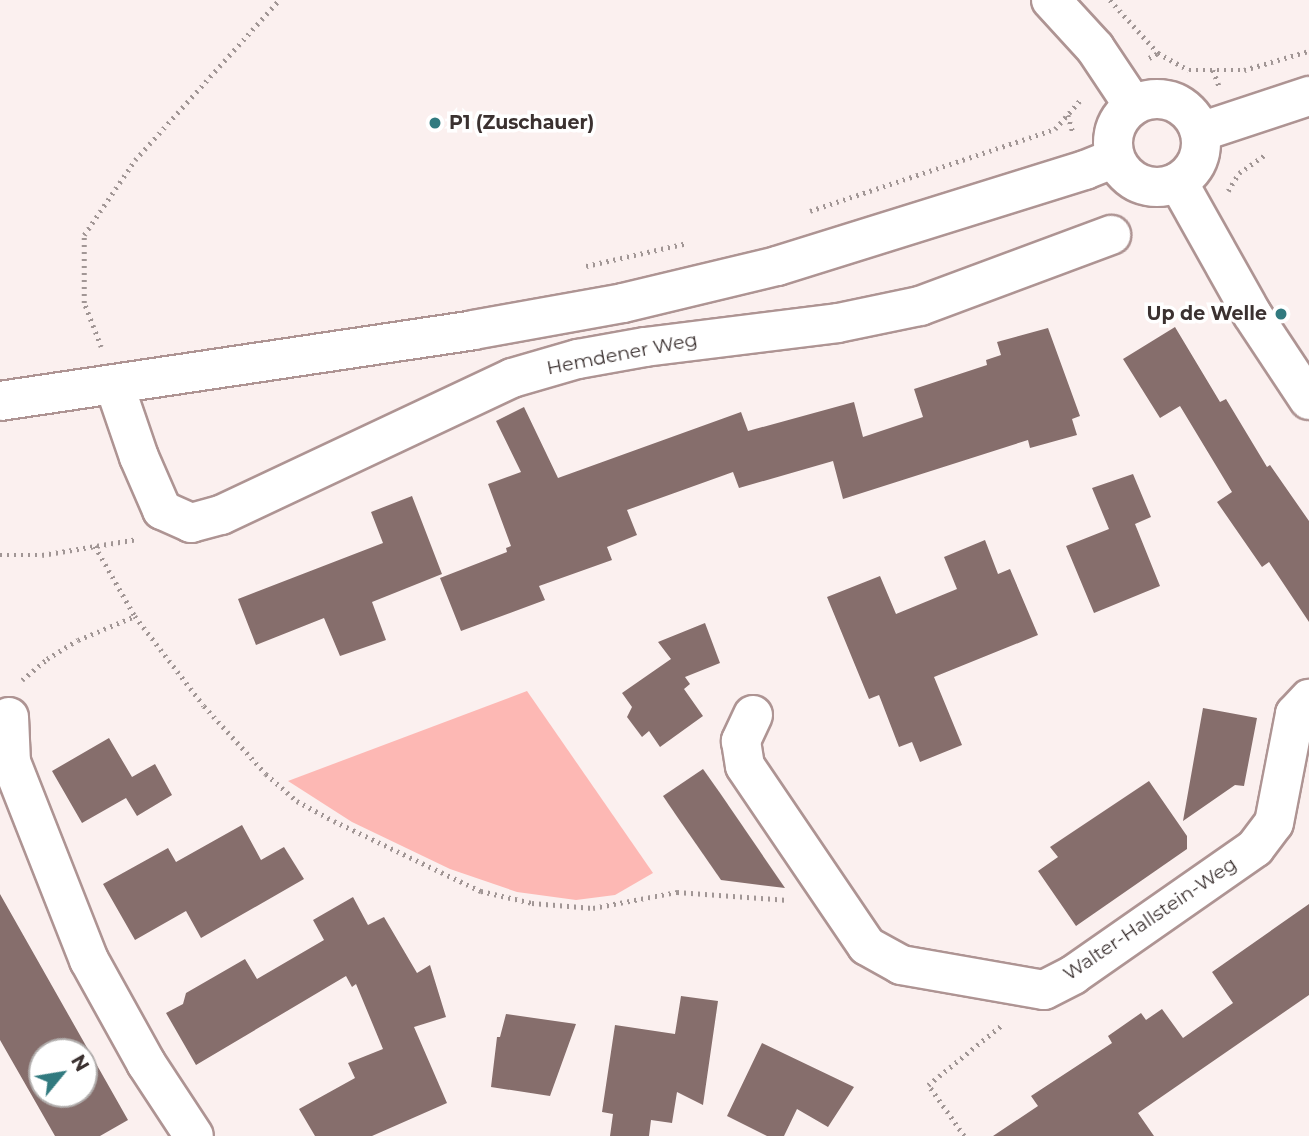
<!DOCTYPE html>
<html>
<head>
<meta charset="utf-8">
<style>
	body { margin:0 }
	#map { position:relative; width:1309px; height:1136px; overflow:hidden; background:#fbf0ef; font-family:Montserrat,sans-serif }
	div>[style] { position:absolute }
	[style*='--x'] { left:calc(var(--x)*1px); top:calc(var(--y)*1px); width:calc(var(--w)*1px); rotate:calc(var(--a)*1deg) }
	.green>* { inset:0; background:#fdb8b4 }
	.building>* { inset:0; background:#866e6c }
	.path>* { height:4.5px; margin-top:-2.25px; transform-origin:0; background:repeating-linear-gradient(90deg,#a19695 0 2px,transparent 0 7px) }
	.roads { filter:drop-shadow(2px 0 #ae9493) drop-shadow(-2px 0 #ae9493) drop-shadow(0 2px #ae9493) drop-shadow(0 -2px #ae9493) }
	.minor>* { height:38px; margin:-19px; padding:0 19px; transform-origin:19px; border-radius:19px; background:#fff }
	.minor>.ring { margin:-19px; padding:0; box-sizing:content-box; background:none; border:38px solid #fff; border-radius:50% }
	.dots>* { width:19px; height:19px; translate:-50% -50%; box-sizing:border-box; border:4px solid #fff; border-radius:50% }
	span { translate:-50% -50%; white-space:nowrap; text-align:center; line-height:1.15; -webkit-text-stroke:7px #fff; paint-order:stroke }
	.poi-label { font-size:19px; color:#3b3130; font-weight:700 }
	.left { translate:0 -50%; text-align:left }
	.right { translate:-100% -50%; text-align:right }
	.street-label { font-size:19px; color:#3b3130 }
	.north { position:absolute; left:28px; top:1038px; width:70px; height:70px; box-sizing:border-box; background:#fff; border:2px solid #b1adac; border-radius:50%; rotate:60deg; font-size:19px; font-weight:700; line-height:28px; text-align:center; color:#3b3130 }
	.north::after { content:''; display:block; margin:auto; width:24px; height:32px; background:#317a7f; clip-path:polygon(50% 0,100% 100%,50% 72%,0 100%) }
</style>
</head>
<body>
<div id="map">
	<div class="green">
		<i style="clip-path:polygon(527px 691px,653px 873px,615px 895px,576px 900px,517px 892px,450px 869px,352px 822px,288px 781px)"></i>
	</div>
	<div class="building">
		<i style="clip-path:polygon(1175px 327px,1220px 402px,1226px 399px,1267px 467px,1270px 465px,1309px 521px,1309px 622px,1269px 562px,1262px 567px,1217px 502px,1232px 492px,1180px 406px,1160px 418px,1123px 359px)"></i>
		<i style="clip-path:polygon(1048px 328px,1080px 416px,1072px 419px,1077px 435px,1030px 448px,1028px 440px,843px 499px,833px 461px,739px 488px,733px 472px,627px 510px,637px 535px,607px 547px,612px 560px,539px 586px,545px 600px,461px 631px,440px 578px,507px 552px,506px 548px,511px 546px,488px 484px,521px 472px,496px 421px,524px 407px,558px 478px,741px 412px,748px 431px,854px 402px,863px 437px,923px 417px,914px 389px,987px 365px,986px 360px,1001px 355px,997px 342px)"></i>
		<i style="clip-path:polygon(1133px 474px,1151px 517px,1135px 524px,1160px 586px,1094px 613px,1066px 546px,1109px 529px,1092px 488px)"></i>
		<i style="clip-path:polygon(412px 496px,442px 574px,372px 602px,386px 640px,340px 656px,324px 618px,256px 645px,238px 599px,383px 543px,371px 512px)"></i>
		<i style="clip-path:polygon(985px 540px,998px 574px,1010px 569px,1038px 635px,934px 677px,962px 745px,920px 762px,912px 742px,899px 747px,879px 695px,869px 699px,827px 597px,880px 576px,896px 614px,957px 589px,944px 557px)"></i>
		<i style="clip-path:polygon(705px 623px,720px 663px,685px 677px,690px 684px,684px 689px,703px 716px,660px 747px,649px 731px,642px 737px,627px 717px,632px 707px,622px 693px,671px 659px,658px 642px)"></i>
		<i style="clip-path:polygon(1203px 708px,1257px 718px,1244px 786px,1235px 785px,1183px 821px)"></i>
		<i style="clip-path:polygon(109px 738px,132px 777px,155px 764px,172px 795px,137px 816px,126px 798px,82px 823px,52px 771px)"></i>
		<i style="clip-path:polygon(703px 769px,720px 793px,785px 888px,721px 880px,678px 818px,663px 796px)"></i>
		<i style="clip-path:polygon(1149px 781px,1187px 836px,1187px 849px,1076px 926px,1038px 871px,1058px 857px,1050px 847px)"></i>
		<i style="clip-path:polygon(242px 825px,261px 860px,284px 847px,304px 879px,201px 938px,186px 911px,135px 940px,103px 884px,168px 848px,176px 862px)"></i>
		<i style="clip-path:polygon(evenodd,0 894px,128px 1120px,100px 1136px,55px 1136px,0 1040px,0 894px,42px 1052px,84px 1052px,84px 1094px,42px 1094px,42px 1052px)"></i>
		<i style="clip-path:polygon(353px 897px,368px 925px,384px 917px,417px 973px,430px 965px,446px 1017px,414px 1027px,447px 1103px,372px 1136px,315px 1136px,299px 1109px,355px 1078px,348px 1063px,383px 1049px,356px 984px,352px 987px,346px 976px,196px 1065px,166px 1013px,183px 1004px,186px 993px,245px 959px,257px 979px,324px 940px,313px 920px)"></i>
		<i style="clip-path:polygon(1309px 904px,1309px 995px,1138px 1113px,1154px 1136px,993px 1136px,1038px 1106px,1031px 1096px,1112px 1043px,1108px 1036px,1141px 1013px,1146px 1020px,1162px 1009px,1183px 1038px,1233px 1003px,1212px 972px)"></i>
		<i style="clip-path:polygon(681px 996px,718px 1001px,703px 1105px,677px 1092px,672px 1123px,651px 1120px,649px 1136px,610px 1136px,613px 1114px,602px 1112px,615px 1025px,675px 1034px)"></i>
		<i style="clip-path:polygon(506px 1014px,576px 1024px,550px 1096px,491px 1087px,497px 1037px,500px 1037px)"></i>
		<i style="clip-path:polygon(762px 1043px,854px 1087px,828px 1127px,797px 1109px,784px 1136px,767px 1136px,727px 1116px)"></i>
	</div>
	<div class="path">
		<i style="--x:1110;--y:0;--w:72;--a:47.8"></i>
		<i style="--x:1158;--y:53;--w:35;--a:29"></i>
		<i style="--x:1189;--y:70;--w:55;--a:0"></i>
		<i style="--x:1244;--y:70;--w:68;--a:-16.3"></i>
		<i style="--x:1149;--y:58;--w:10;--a:-29"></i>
		<i style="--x:1213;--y:70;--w:17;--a:69"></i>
		<i style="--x:1068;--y:115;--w:19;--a:74"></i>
		<i style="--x:1228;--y:191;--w:21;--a:-59"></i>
		<i style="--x:1239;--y:173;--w:33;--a:-35"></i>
		<i style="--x:810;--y:211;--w:258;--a:-18.5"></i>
		<i style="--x:1055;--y:129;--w:41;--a:-48.9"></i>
		<i style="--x:586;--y:266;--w:104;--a:-12.8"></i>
		<i style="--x:101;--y:347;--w:47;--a:-111.1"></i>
		<i style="--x:84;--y:303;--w:68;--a:-90"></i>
		<i style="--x:84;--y:235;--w:91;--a:-55.8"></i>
		<i style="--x:135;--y:160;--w:215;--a:-48"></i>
		<i style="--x:95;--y:546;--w:81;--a:60.3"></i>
		<i style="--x:135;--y:616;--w:113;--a:52.5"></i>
		<i style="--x:204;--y:706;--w:92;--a:47.6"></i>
		<i style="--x:266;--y:774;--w:41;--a:41.1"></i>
		<i style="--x:297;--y:801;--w:42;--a:28.4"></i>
		<i style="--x:334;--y:821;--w:163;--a:25.5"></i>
		<i style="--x:481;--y:891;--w:52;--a:13.2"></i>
		<i style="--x:532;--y:903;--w:61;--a:4.7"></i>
		<i style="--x:593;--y:908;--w:86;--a:-10.8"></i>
		<i style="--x:677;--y:892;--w:111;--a:4.1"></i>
		<i style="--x:0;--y:555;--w:42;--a:0"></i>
		<i style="--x:42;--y:555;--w:97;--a:-9.5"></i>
		<i style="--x:22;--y:680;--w:33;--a:-40"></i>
		<i style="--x:47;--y:659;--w:36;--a:-32"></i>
		<i style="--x:78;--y:640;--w:62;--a:-22.8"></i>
		<i style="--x:964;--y:1136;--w:62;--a:-125.2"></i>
		<i style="--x:928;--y:1085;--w:97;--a:-39.1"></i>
	</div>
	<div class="roads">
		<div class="minor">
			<i style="--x:1051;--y:0;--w:65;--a:47.5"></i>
			<i style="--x:1095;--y:48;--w:69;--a:56.3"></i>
			<i class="ring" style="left:1113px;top:99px;width:50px;height:50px"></i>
			<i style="--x:1200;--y:132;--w:115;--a:-18.3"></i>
			<i style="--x:1178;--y:182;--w:151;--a:60.7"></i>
			<i style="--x:1252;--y:314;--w:103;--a:56.5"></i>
			<i style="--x:114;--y:384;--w:77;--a:71.1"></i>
			<i style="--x:139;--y:457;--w:58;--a:66.5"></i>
			<i style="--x:162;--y:510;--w:32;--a:24"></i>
			<i style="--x:191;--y:523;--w:31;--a:-15"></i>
			<i style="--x:221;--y:515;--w:322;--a:-25.2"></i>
			<i style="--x:512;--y:378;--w:69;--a:-16.1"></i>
			<i style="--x:578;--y:359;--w:68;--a:-10.2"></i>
			<i style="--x:645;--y:347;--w:194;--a:-7.1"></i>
			<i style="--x:838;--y:323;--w:84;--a:-11.7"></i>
			<i style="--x:920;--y:306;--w:204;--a:-20.4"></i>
			<i style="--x:0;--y:401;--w:478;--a:-8.5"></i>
			<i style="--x:473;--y:330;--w:152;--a:-10.2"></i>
			<i style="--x:623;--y:303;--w:158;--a:-13.5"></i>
			<i style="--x:777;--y:266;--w:323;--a:-17.3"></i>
			<i style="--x:1085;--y:170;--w:32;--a:-22"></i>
			<i style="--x:753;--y:715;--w:29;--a:115"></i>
			<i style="--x:741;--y:741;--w:25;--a:81"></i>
			<i style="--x:745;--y:766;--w:217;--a:55.9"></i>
			<i style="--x:867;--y:946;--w:39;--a:29"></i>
			<i style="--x:901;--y:965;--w:145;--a:9.9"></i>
			<i style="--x:1044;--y:990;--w:33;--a:-27"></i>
			<i style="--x:1073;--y:975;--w:222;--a:-34.9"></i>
			<i style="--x:1255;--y:848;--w:31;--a:-53"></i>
			<i style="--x:1274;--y:823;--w:111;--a:-79.1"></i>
			<i style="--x:1295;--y:714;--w:21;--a:-47"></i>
			<i style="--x:9;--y:717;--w:45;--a:87.5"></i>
			<i style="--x:11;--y:762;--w:213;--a:68.5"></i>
			<i style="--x:89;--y:960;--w:118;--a:61"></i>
			<i style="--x:146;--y:1063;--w:87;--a:56.7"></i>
		</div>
	</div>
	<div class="dots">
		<i style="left:435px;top:123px;background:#317a7f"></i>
		<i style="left:1281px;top:314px;background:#317a7f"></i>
	</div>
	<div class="poi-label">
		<span class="left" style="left:449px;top:123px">P1 (Zuschauer)</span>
		<span class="right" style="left:1267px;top:314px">Up de Welle</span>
	</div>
	<div class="street-label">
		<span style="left:622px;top:354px;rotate:-11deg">Hemdener Weg</span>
		<span style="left:1150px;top:919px;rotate:-34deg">Walter-Hallstein-Weg</span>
	</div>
	<div class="north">N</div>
</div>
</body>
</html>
